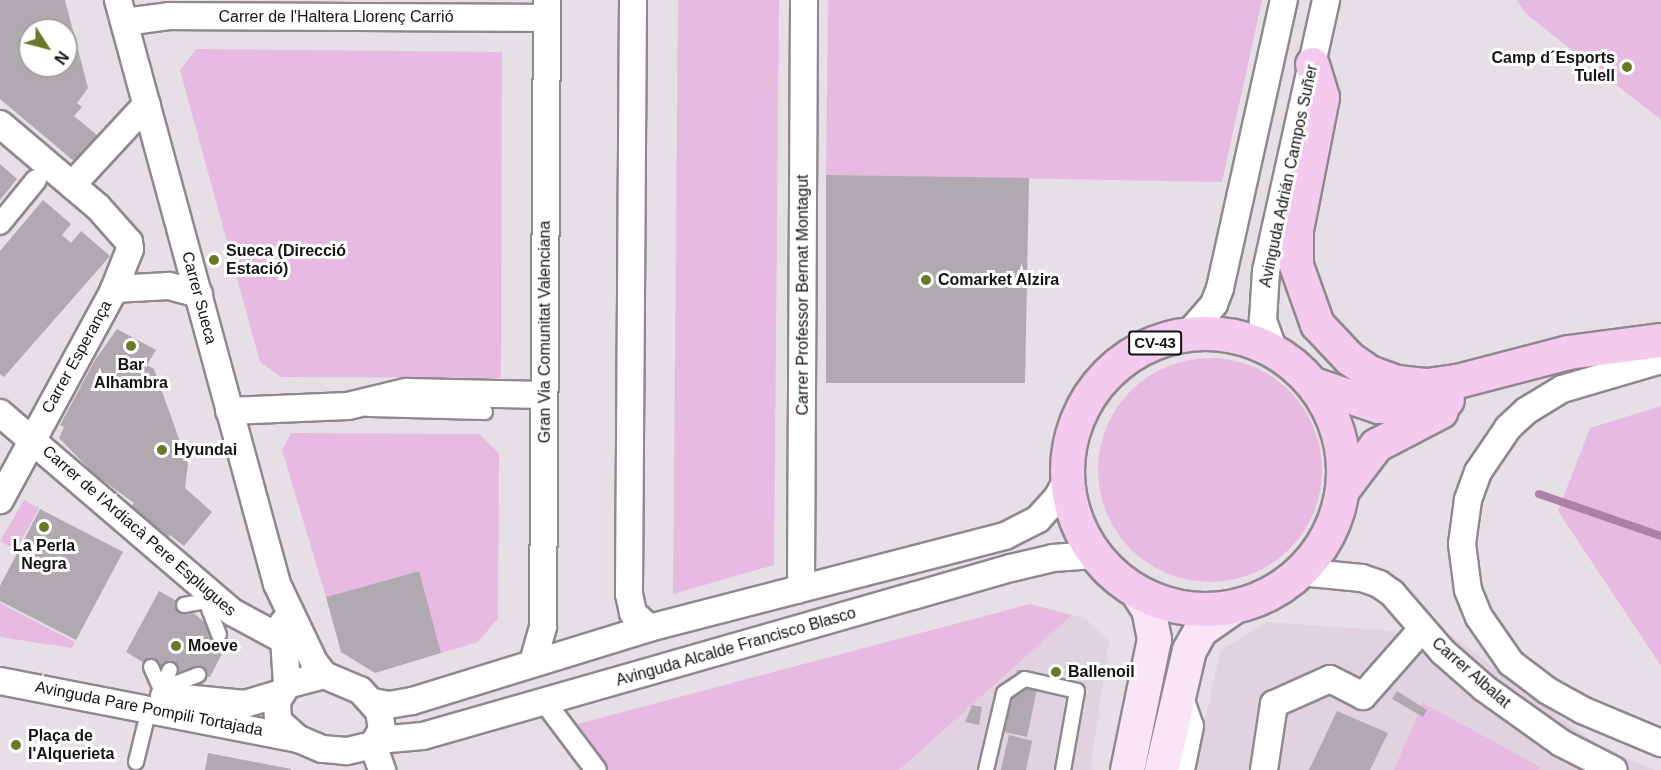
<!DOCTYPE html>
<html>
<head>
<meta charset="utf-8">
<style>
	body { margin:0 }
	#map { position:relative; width:1661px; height:770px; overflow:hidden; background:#e7dfe6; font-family:Helvetica,sans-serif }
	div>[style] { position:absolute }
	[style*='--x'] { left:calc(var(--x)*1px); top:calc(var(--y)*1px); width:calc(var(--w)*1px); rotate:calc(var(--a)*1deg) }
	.built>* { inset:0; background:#e0d2de }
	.green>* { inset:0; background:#e7bae1 }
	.round { border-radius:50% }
	.stream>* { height:8px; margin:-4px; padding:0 4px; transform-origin:4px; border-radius:4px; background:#ac80a7 }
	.building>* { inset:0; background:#b1a9b0 }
	.roads { filter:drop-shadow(2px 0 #90888f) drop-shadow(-2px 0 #90888f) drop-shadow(0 2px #90888f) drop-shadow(0 -2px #90888f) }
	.service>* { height:14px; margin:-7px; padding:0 7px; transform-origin:7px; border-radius:7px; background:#fff }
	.pedestrian>* { height:20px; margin:-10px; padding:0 10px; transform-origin:10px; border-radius:10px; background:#fff }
	.minor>* { height:26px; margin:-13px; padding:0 13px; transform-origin:13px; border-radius:13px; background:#fff }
	.secondary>* { height:33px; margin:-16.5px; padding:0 16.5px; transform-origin:16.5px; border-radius:16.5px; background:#fae5f7 }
	.primary>* { height:33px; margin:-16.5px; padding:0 16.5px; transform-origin:16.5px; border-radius:16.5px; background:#f4caef }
	.primary>.ring { margin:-16.5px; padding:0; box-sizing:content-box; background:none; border:33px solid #f4caef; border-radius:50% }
	.dots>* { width:16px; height:16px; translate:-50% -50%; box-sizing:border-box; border:3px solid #fff; border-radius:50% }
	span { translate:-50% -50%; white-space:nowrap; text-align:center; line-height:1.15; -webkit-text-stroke:6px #fff; paint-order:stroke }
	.shield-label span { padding:2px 4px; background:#fff; border:2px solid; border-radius:4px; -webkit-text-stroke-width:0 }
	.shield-label { font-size:15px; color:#161316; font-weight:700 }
	.street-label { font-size:16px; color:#161316 }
	.poi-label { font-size:16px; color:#161316; font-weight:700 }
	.right { translate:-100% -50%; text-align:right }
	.left { translate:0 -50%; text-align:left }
	.north { position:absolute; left:18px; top:18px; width:60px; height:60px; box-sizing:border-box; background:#fff; border:2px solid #a2a1a2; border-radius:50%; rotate:126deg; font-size:16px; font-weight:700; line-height:24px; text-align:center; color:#161316 }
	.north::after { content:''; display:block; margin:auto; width:21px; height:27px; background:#687a29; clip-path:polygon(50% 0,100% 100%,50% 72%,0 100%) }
</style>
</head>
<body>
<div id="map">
	<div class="built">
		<i style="clip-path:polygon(1072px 615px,1083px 617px,1109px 640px,1090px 770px,899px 770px)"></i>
		<i style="clip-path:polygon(1267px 622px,1451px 635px,1600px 747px,1654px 770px,1195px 770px,1220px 651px)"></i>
	</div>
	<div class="green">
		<i style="clip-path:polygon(678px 0,779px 0,774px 565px,673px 594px)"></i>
		<i style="clip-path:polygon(828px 0,1262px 0,1222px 182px,826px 175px)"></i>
		<i style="clip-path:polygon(1517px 0,1661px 0,1661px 120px,1525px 13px)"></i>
		<i style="clip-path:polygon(196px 49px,502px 52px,501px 378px,281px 377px,260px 362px,180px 70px)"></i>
		<i class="round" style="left:1098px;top:358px;width:224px;height:224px"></i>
		<i style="clip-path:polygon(1661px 406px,1661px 666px,1558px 511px,1590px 428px)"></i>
		<i style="clip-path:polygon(291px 433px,479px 434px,499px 453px,498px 618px,478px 642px,441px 653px,418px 571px,326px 597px,282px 450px)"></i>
		<i style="clip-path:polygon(24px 500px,39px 508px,16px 550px,0 541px)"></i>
		<i style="clip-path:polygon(0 603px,75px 642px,72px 648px,0 637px)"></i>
		<i style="clip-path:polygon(1030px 604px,1072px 615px,899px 770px,602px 770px,570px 726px)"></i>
		<i style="clip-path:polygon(1423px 703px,1540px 767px,1539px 770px,1394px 770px)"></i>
	</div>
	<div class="stream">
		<i style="--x:1539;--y:494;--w:129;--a:19"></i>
	</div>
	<div class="building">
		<i style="clip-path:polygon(evenodd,0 0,65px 0,88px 88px,77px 103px,82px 107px,74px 116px,98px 136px,75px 162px,0 99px,0 0,30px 30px,66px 30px,66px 66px,30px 66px,30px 30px)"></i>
		<i style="clip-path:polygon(0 164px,17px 179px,0 200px)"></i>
		<i style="clip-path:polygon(826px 175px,1029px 178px,1025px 383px,826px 383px)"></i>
		<i style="clip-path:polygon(43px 200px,71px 224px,62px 235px,71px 243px,81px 231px,110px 256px,4px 377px,0 374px,0 251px)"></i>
		<i style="clip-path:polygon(117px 329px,156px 350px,147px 365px,154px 369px,188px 464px,185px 488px,212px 512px,184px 546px,170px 535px,167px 538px,143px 517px,131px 507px,134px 503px,94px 474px,59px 438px,64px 427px,60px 425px,95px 360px)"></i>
		<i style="clip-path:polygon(40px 509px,123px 552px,76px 640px,0 601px,0 586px)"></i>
		<i style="clip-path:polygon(419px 571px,441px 653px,375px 673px,341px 652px,326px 597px)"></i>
		<i style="clip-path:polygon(159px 591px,184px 605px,228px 642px,210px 677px,151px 667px,126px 652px)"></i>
		<i style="clip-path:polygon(1017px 670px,1040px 674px,1027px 737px,1004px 732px)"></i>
		<i style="clip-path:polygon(1397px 691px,1427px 710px,1423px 717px,1392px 699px)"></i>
		<i style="clip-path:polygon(972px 705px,982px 707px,979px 725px,965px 722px)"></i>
		<i style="clip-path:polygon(1337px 711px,1388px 733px,1370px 770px,1309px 770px)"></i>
		<i style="clip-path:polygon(1009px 735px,1032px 741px,1026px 770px,1001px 770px)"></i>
		<i style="clip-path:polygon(208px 753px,291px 769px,291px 770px,205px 770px)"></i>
	</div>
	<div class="roads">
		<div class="service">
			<i style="--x:368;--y:409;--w:117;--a:1.5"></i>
			<i style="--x:184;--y:605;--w:22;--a:-10"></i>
			<i style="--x:206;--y:601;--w:36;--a:69"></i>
			<i style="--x:151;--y:667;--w:24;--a:66"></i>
			<i style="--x:161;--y:689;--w:40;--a:-21"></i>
			<i style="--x:160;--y:693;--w:25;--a:-67"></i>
			<i style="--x:136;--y:762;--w:55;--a:-76.2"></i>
			<i style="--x:986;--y:770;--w:79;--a:-76.8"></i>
			<i style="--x:1004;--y:693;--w:25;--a:-34"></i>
			<i style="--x:1025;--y:679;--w:53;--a:13"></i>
			<i style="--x:1077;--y:691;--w:80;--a:100"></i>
		</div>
		<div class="pedestrian">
			<i style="--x:0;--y:224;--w:57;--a:-50.7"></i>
			<i style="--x:544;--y:701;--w:86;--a:53"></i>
		</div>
		<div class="minor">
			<i style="--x:118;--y:0;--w:605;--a:74.77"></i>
			<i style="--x:277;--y:584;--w:86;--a:64.6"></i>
			<i style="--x:314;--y:662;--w:16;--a:52"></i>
			<i style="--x:633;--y:0;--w:594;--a:90.39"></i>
			<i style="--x:629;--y:594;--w:19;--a:78"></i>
			<i style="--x:633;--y:613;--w:22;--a:43"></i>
			<i style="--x:125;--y:22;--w:44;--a:-7.8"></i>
			<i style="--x:169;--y:16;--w:378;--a:0.3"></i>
			<i style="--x:0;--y:124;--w:128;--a:40.3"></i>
			<i style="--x:98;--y:207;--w:47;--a:48.5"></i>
			<i style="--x:129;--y:242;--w:7;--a:82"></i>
			<i style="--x:130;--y:249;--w:46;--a:111.6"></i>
			<i style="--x:113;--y:292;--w:237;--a:118.5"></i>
			<i style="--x:72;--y:185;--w:110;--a:-47.2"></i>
			<i style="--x:114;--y:289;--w:55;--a:-3.1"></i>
			<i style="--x:169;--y:286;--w:31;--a:15"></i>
			<i style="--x:1189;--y:333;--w:38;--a:-49"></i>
			<i style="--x:1214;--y:304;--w:17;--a:-69"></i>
			<i style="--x:1220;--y:288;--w:295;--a:-77.5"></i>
			<i style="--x:1274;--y:351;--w:33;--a:-110"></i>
			<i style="--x:1263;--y:320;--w:49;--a:-86.5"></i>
			<i style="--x:1266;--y:271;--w:278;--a:-77.5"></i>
			<i style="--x:1661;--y:360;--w:103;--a:163.7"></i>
			<i style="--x:1562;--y:389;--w:42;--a:148.6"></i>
			<i style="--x:1526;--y:411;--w:25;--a:137"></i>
			<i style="--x:1508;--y:428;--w:53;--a:124.3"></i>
			<i style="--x:1478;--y:472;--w:30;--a:110"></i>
			<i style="--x:1468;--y:500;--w:44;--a:97.8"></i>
			<i style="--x:1462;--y:544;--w:46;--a:82.6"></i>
			<i style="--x:1468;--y:590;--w:29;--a:68"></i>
			<i style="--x:1479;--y:617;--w:56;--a:55.2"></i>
			<i style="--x:1511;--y:663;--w:46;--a:37.1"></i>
			<i style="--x:1548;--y:691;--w:39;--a:29"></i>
			<i style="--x:1582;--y:710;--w:86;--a:22.7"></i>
			<i style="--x:229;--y:411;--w:119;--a:-2.4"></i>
			<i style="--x:348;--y:406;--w:60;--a:-13.6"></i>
			<i style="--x:406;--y:392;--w:138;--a:1.2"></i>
			<i style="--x:0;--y:413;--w:306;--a:40.6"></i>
			<i style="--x:232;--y:612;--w:59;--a:28.3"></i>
			<i style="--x:1300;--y:572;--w:62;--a:5.5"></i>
			<i style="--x:1362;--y:578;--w:18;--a:19"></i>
			<i style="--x:1379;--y:584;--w:16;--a:35"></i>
			<i style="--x:1392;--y:593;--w:78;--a:49.2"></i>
			<i style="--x:1443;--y:652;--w:55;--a:41.3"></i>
			<i style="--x:1484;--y:688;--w:95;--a:35.5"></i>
			<i style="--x:1561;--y:743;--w:59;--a:27"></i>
			<i style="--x:797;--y:590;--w:11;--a:-68"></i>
			<i style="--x:801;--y:580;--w:580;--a:-89.7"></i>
			<i style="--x:283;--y:623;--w:62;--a:86.3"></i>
			<i style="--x:533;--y:662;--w:37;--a:-74"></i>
			<i style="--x:543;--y:626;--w:626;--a:-89.63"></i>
			<i style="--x:324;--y:675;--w:39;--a:23"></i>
			<i style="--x:360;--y:690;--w:28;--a:48"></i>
			<i style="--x:379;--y:711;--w:18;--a:81"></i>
			<i style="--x:382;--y:729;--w:18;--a:119"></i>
			<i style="--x:373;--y:745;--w:28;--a:167"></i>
			<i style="--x:346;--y:751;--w:24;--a:-175"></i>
			<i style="--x:322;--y:749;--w:26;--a:-157"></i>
			<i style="--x:298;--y:739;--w:27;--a:-138"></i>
			<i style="--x:278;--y:721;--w:20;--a:-93"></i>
			<i style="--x:277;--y:701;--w:19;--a:-58"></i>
			<i style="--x:287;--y:685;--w:38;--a:-15"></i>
			<i style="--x:0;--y:681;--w:304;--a:11"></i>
			<i style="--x:1178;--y:692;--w:36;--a:71"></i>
			<i style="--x:1190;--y:726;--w:45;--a:101.6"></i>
			<i style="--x:164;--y:696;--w:81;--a:5.6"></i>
			<i style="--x:245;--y:704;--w:39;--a:-17"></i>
			<i style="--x:373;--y:702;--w:16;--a:11"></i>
			<i style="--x:389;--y:705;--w:23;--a:-10"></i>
			<i style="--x:412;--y:701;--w:248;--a:-17.1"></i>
			<i style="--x:649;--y:628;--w:368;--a:-14.5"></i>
			<i style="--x:1005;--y:536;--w:37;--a:-27"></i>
			<i style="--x:1038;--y:519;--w:28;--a:-48"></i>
			<i style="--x:1057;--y:498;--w:21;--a:-61"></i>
			<i style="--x:377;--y:740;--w:46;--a:-5"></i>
			<i style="--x:423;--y:736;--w:612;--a:-15.95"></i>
			<i style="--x:1011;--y:568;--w:43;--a:-13.4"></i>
			<i style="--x:1053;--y:558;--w:41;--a:-4.2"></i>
			<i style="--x:373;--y:745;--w:27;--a:70"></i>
			<i style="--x:1264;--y:770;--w:67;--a:-81.4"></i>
			<i style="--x:1274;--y:704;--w:61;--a:-24.1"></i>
			<i style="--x:1330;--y:679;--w:37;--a:27"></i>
			<i style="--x:1363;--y:696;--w:89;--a:-48.6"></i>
		</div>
		<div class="secondary">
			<i style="--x:1127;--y:770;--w:134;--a:-78.4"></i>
			<i style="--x:1154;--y:639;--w:31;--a:-101"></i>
			<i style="--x:1148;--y:609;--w:20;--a:-123"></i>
			<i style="--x:1161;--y:770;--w:123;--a:-76.9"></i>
			<i style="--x:1189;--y:650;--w:23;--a:-61"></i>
			<i style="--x:1200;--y:630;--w:38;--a:-35"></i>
		</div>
		<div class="primary">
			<i style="--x:1312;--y:64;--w:34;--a:73"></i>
			<i style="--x:1322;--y:97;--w:135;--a:101.1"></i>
			<i style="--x:1296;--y:229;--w:36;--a:90"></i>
			<i style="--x:1296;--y:265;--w:63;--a:70.4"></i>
			<i style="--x:1317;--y:324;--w:47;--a:46.7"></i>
			<i style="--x:1349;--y:358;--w:24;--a:35"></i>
			<i style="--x:1369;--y:372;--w:30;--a:20"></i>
			<i style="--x:1397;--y:382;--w:30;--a:6"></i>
			<i style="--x:1427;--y:385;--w:30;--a:-8"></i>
			<i style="--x:1457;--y:381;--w:115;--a:-14.6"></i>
			<i style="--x:1568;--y:352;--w:94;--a:-7.4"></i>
			<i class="ring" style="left:1067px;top:333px;width:243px;height:243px"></i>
			<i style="--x:1313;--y:384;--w:69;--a:18.7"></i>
			<i style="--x:1378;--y:406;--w:69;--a:-5"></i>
			<i style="--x:1342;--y:490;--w:56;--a:-52.9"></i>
			<i style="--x:1376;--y:445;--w:73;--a:-27.6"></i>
		</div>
	</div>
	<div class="dots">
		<i style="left:1627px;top:67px;background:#687a29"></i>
		<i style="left:214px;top:260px;background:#687a29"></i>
		<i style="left:926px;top:280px;background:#687a29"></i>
		<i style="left:131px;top:346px;background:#687a29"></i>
		<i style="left:162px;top:450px;background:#687a29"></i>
		<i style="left:44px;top:527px;background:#687a29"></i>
		<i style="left:176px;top:646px;background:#687a29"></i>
		<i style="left:1056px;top:672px;background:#687a29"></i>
		<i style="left:16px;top:745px;background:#687a29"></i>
	</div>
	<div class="shield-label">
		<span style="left:1155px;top:343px">CV-43</span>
	</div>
	<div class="street-label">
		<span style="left:336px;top:17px">Carrer de l'Haltera Llorenç Carrió</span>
		<span style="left:1289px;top:176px;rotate:-78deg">Avinguda Adrián Campos Suñer</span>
		<span style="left:803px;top:295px;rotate:-90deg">Carrer Professor Bernat Montagut</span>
		<span style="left:199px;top:298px;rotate:75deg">Carrer Sueca</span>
		<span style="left:545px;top:332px;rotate:-90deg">Gran Via Comunitat Valenciana</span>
		<span style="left:77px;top:357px;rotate:-61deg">Carrer Esperança</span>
		<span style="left:139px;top:531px;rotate:41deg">Carrer de l'Ardiacà Pere Esplugues</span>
		<span style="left:736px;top:647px;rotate:-16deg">Avinguda Alcalde Francisco Blasco</span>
		<span style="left:1471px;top:673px;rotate:41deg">Carrer Albalat</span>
		<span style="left:149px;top:709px;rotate:11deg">Avinguda Pare Pompili Tortajada</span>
	</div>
	<div class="poi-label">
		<span class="right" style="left:1615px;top:67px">Camp d´Esports<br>Tulell</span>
		<span class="left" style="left:226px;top:260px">Sueca (Direcció<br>Estació)</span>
		<span class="left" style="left:938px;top:280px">Comarket Alzira</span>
		<span style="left:131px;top:374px">Bar<br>Alhambra</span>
		<span class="left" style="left:174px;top:450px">Hyundai</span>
		<span style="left:44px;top:555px">La Perla<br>Negra</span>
		<span class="left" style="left:188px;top:646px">Moeve</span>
		<span class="left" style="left:1068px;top:672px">Ballenoil</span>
		<span class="left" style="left:28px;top:745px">Plaça de<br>l'Alquerieta</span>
	</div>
	<div class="north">N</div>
</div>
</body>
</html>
